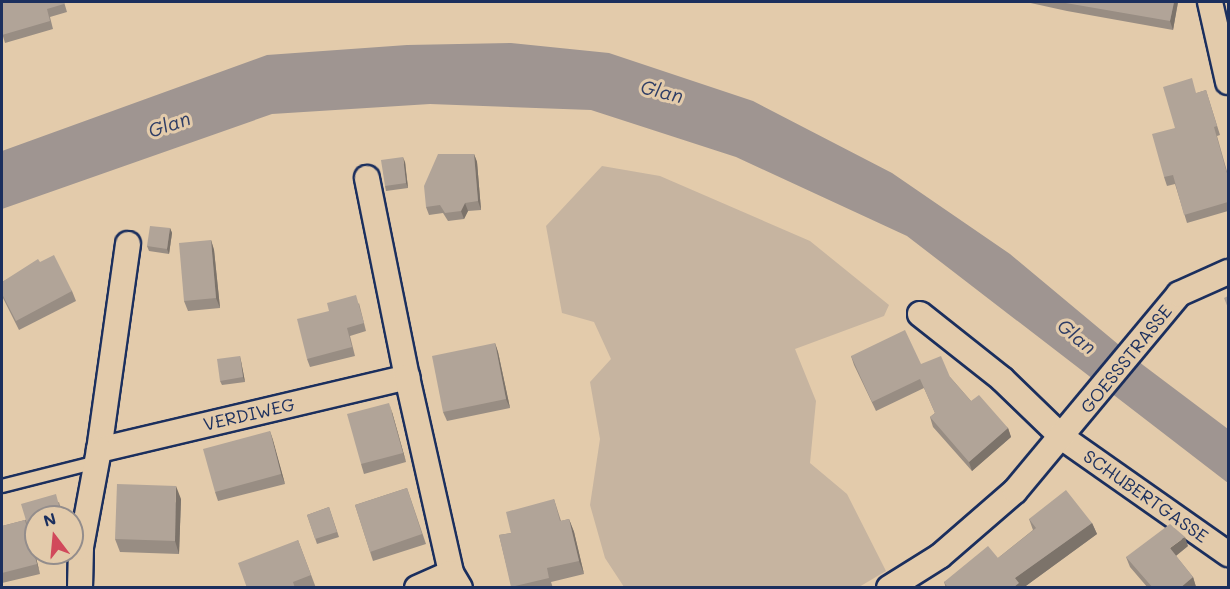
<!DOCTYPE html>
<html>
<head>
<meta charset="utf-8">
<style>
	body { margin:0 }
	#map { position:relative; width:1230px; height:589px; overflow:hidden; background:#e3cbab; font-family:Mali,sans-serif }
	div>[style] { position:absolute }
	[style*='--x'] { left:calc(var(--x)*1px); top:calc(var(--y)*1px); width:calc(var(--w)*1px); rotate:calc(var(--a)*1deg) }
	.green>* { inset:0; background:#c6b4a0 }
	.water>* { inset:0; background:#9f9591 }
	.roads { filter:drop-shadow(2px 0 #1b2f5e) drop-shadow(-2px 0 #1b2f5e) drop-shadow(0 2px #1b2f5e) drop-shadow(0 -2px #1b2f5e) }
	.service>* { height:12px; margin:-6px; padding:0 6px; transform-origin:6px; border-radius:6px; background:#e3cbab }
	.minor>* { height:24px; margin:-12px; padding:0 12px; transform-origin:12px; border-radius:12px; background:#e3cbab }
	.wall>* { inset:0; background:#988d83 }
	.shaded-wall>* { inset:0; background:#7c736a }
	.building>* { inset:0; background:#b1a498 }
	span { translate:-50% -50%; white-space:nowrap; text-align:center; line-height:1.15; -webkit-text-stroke:6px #e3cbab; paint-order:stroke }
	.street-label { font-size:18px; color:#1b2f5e }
	.water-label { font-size:20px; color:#2f3e66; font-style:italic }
	.frame { position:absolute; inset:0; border:3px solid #1b2f5e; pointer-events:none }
	.north { position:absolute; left:24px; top:505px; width:60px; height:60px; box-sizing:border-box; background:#e3cbab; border:2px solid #938d8c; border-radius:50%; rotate:344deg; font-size:16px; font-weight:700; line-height:24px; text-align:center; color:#1b2f5e }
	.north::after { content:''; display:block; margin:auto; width:21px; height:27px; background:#d1495b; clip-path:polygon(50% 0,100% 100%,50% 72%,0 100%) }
</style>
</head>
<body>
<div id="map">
	<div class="green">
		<i style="clip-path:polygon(602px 166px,660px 176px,810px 241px,889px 305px,884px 316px,795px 349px,816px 401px,810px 463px,847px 494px,886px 571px,859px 587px,624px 587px,605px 558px,590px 505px,600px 439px,590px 382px,611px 359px,594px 322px,562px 313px,546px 226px)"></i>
	</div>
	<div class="water">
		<i style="clip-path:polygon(511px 43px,609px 53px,753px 101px,892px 173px,1010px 254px,1143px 365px,1228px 429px,1228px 483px,907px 236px,736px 157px,591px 110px,430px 104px,272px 114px,2px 209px,2px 151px,267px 55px,407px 45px)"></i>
	</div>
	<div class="roads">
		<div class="service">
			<i style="--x:2;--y:486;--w:98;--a:-14.2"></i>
		</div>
		<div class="minor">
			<i style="--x:1210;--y:2;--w:82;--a:77.3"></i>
			<i style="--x:128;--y:244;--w:208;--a:98"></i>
			<i style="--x:99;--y:450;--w:317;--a:-13.3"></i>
			<i style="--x:407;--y:377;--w:203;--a:-101.4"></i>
			<i style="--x:920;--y:314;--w:105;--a:38.4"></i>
			<i style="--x:1002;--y:379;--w:85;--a:44"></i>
			<i style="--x:1063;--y:438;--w:202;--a:35.1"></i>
			<i style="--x:407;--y:377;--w:201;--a:77.3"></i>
			<i style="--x:451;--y:573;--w:17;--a:59"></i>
			<i style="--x:80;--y:588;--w:41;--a:-88.6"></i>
			<i style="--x:81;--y:547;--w:99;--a:-79.5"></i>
			<i style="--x:417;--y:588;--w:37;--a:-24"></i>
			<i style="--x:889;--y:588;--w:60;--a:-32.1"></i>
			<i style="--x:940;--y:556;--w:99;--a:-40.9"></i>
			<i style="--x:1015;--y:491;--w:256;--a:-50.2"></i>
			<i style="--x:1179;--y:294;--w:54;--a:-24.2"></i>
		</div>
	</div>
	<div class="wall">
		<i style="clip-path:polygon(2px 2px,64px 2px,67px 12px,50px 17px,53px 29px,5px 43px,2px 33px)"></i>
		<i style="clip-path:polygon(1026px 2px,1178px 2px,1173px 30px,1067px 11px)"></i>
		<i style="clip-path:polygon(1206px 90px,1220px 135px,1217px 136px,1228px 175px,1228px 211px,1187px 223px,1175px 184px,1167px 186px,1164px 177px,1197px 93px)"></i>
		<i style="clip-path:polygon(474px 154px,477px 162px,481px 210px,468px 211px,464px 219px,448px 221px,443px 213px,429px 215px,426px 207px)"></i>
		<i style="clip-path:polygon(405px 162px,408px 188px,386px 191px,385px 186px)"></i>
		<i style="clip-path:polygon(170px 228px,172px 233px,169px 254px,149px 251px,147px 246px)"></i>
		<i style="clip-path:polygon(211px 240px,214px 250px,220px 308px,188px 311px,184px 301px)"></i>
		<i style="clip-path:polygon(40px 262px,72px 291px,76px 301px,19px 330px,2px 296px,2px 282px)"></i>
		<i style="clip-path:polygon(359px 303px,366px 331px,350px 336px,355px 356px,310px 367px,307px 359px)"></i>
		<i style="clip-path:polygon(495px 343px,498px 352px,510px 408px,447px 421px,443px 412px)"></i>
		<i style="clip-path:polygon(240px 356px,241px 361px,245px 382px,222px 385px,220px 381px)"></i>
		<i style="clip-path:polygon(851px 356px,921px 364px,950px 377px,971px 401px,1008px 428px,1011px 437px,972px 471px,933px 427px,930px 417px,935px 413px,924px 388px,876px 411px,854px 365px)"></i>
		<i style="clip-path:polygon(392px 412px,406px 462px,364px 474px,361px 464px)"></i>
		<i style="clip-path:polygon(270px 431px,285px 484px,218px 501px,215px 492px)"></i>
		<i style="clip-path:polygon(407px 488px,426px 544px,373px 561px,355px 505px)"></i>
		<i style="clip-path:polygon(181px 499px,179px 554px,120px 552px,115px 539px)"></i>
		<i style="clip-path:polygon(554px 499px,561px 521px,569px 519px,574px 532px,584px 574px,551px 582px,553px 588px,512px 588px,499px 535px,511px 533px)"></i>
		<i style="clip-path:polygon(59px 502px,63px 517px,36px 517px,36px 534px,31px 535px,30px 533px,40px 574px,2px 583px,2px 526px,25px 520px)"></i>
		<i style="clip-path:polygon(329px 507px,339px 537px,317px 544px,307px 515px)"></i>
		<i style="clip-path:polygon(1029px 519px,1092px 523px,1097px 534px,1023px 588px,946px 588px,944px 582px,998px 558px,1033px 530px)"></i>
		<i style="clip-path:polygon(298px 540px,316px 588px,247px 588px)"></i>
		<i style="clip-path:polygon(1188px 546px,1176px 556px,1193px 577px,1196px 587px,1195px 588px,1148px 588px,1130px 567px,1126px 557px)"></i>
	</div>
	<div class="shaded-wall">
		<i style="clip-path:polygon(1174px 2px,1178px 2px,1173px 30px,1170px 21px)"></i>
		<i style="clip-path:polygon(474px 154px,477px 162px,481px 210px,478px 201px)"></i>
		<i style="clip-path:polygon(403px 157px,405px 162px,408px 188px,406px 183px)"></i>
		<i style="clip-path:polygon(465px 203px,468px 211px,464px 219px,461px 211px)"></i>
		<i style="clip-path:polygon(170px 228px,172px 233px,169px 254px,167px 249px)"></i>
		<i style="clip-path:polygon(211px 240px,214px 250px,220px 308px,216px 298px)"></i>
		<i style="clip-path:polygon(495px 343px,498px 352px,510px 408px,506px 399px)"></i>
		<i style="clip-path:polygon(240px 356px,241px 361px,245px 382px,243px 377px)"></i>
		<i style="clip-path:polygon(389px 403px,392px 412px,406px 462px,403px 453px)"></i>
		<i style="clip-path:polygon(1008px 428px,1011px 437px,972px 471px,969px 462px)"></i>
		<i style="clip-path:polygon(270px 431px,273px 440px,285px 484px,281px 474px)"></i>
		<i style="clip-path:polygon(176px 486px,181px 499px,179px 554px,175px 541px)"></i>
		<i style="clip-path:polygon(569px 519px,574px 532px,584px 574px,579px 561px)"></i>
		<i style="clip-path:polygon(25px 520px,30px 533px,40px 574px,37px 564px)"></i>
		<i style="clip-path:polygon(1092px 523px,1097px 534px,1023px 588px,1013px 588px,1015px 578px)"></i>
		<i style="clip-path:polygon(1185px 537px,1188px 546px,1173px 558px,1170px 548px)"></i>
		<i style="clip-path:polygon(1193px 577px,1196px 587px,1195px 588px,1180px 588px)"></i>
	</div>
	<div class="building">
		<i style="clip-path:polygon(2px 2px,64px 2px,64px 4px,47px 9px,50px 21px,2px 35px)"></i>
		<i style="clip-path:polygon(1060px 2px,1174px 2px,1170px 21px)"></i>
		<i style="clip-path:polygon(1192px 78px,1196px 93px,1206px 90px,1217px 126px,1214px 127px,1228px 177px,1228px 202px,1184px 215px,1173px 175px,1164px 177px,1152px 134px,1175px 128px,1163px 87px)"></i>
		<i style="clip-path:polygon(438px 154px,474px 154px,478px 201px,465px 203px,461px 211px,445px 213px,440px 205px,426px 207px,424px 186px)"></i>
		<i style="clip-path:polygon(403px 157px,406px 183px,385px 186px,381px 160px)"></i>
		<i style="clip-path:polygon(150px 226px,170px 228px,167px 249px,147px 246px)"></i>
		<i style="clip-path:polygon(211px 240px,216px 298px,184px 301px,179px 243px)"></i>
		<i style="clip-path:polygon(54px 255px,72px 291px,16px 321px,2px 294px,2px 282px,38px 259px,40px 262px)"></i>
		<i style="clip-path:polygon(356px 295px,364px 323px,347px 328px,352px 347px,307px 359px,297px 319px,329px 311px,327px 303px)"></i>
		<i style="clip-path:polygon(1228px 296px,1228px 308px,1224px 298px)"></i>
		<i style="clip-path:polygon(905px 330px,921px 364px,941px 356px,950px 377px,971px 401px,979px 395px,1008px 428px,969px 462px,930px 417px,935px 413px,920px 379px,872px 402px,851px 356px)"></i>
		<i style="clip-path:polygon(495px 343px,506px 399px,443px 412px,432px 356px)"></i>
		<i style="clip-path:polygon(240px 356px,243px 377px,220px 381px,217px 359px)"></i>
		<i style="clip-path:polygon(389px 403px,403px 453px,361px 464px,347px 414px)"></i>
		<i style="clip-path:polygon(270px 431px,281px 474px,215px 492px,203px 449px)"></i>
		<i style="clip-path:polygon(117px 484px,176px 486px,175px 541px,115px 539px)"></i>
		<i style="clip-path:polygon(407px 488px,422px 534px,370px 552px,355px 505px)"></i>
		<i style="clip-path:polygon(1066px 490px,1092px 523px,1015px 578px,1019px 583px,1013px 588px,948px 588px,944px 582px,988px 546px,998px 558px,1036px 528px,1029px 519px)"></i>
		<i style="clip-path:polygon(56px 494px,62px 517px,36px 517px,36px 525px,28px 527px,21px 504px)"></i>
		<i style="clip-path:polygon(554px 499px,560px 521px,569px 519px,579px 561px,547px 568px,549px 578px,511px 587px,499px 535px,511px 533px,506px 512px)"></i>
		<i style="clip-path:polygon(329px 507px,337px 532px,315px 539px,307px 515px)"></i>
		<i style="clip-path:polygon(25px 520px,37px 564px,2px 573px,2px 526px)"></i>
		<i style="clip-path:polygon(1170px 524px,1185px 537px,1170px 548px,1193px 577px,1180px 588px,1153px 588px,1126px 557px)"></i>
		<i style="clip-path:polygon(298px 540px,311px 575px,293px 582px,295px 588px,247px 588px,238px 563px)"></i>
	</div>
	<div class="street-label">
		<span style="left:1126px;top:359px;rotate:-51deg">GOESSSTRASSE</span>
		<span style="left:249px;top:414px;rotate:-13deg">VERDIWEG</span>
		<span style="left:1146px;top:496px;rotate:35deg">SCHUBERTGASSE</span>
	</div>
	<div class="water-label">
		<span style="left:662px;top:91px;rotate:14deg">Glan</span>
		<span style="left:169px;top:124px;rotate:-19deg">Glan</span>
		<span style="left:1077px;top:336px;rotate:39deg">Glan</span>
	</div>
	<div class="frame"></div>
	<div class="north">N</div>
</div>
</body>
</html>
